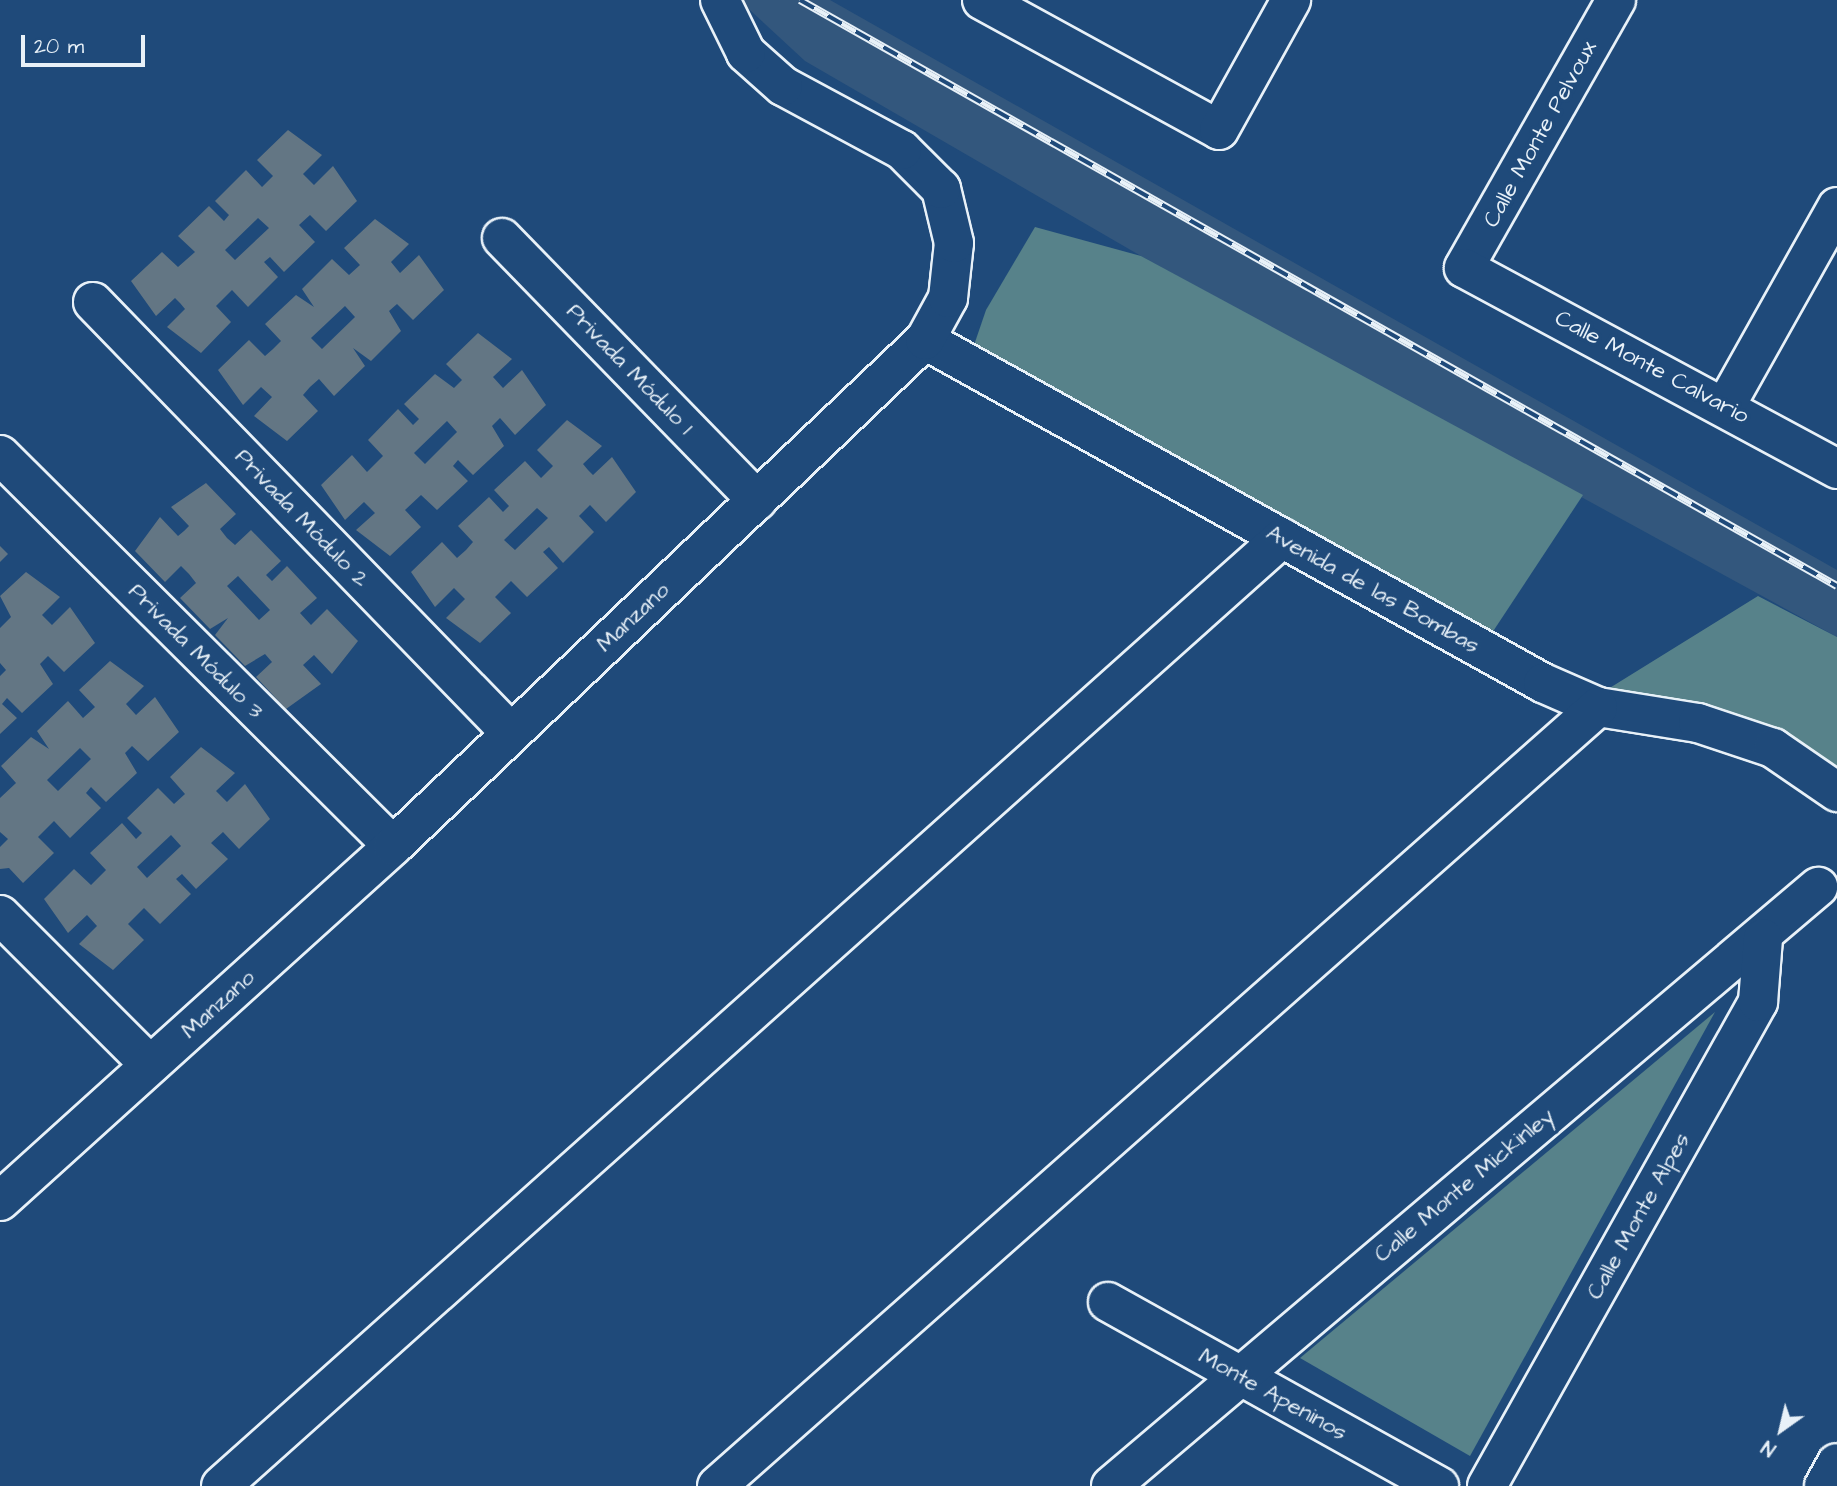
<!DOCTYPE html>
<html>
<head>
<meta charset="utf-8">
<style>
	body { margin:0 }
	#map { position:relative; width:1837px; height:1486px; overflow:hidden; background:#1f4a7a; font-family:"Architects Daughter",sans-serif }
	div>[style] { position:absolute }
	[style*='--x'] { left:calc(var(--x)*1px); top:calc(var(--y)*1px); width:calc(var(--w)*1px); rotate:calc(var(--a)*1deg) }
	.built>* { inset:0; background:#33577d }
	.green>* { inset:0; background:#57828a }
	.building>* { inset:0; background:#637684 }
	.roads { filter:drop-shadow(2px 0 #e8f1f8) drop-shadow(-2px 0 #e8f1f8) drop-shadow(0 2px #e8f1f8) drop-shadow(0 -2px #e8f1f8) }
	.minor>* { height:38px; margin:-19px; padding:0 19px; transform-origin:19px; border-radius:19px; background:#1f4a7a }
	.rail>* { height:8px; margin-top:-4px; transform-origin:0; background:repeating-linear-gradient(90deg,#1f4a7a 0 16px,#e8f1f8 0 32px); box-sizing:border-box; border-block:2px solid #e8f1f8 }
	span { translate:-50% -50%; white-space:nowrap; text-align:center; line-height:1.15; -webkit-text-stroke:7px #1f4a7a; paint-order:stroke }
	.street-label { font-size:23px; color:#e8f1f8 }
	.north { position:absolute; left:1746px; top:1395px; width:70px; height:70px; -webkit-text-stroke:5px #1f4a7a; paint-order:stroke; rotate:214deg; font-size:19px; font-weight:700; line-height:28px; text-align:center; color:#e8f1f8 }
	.north::after { content:''; display:block; margin:auto; width:24px; height:32px; background:#e8f1f8; clip-path:polygon(50% 0,100% 100%,50% 72%,0 100%) }
	.scale { position:absolute; left:21px; top:35px; width:124px; height:32px; box-sizing:border-box; border:4px solid #e8f1f8; border-top:0; padding-left:9px; font-size:21px; line-height:24px; white-space:nowrap; color:#e8f1f8; -webkit-text-stroke:5px #1f4a7a; paint-order:stroke }
</style>
</head>
<body>
<div id="map">
	<div class="built">
		<i style="clip-path:polygon(739px 0,830px 0,1837px 570px,1837px 637px,1141px 256px,805px 61px)"></i>
	</div>
	<div class="green">
		<i style="clip-path:polygon(1035px 227px,1141px 256px,1583px 495px,1488px 639px,972px 351px,986px 310px)"></i>
		<i style="clip-path:polygon(1758px 596px,1837px 637px,1837px 767px,1711px 707px,1608px 689px)"></i>
		<i style="clip-path:polygon(1715px 1012px,1470px 1456px,1300px 1358px)"></i>
	</div>
	<div class="building">
		<i style="clip-path:polygon(evenodd,288px 130px,322px 155px,303px 174px,314px 185px,333px 166px,357px 201px,326px 231px,310px 215px,299px 225px,315px 242px,284px 272px,270px 257px,264px 262px,278px 277px,248px 307px,232px 290px,216px 306px,231px 322px,201px 353px,167px 327px,185px 309px,180px 303px,175px 298px,156px 316px,131px 281px,162px 252px,178px 267px,195px 252px,178px 236px,209px 206px,224px 221px,229px 215px,215px 201px,246px 170px,262px 187px,273px 176px,257px 160px,288px 130px,258px 218px,269px 228px,235px 260px,225px 250px,258px 218px)"></i>
		<i style="clip-path:polygon(evenodd,375px 219px,409px 244px,391px 262px,400px 273px,419px 255px,444px 290px,413px 320px,397px 304px,389px 311px,401px 331px,371px 361px,353px 348px,365px 366px,334px 396px,319px 379px,310px 387px,303px 395px,318px 411px,287px 441px,254px 416px,272px 397px,261px 387px,243px 405px,218px 370px,249px 340px,265px 356px,273px 349px,281px 341px,265px 324px,296px 295px,314px 307px,302px 289px,332px 259px,349px 275px,360px 265px,344px 248px,375px 219px,345px 306px,355px 317px,322px 349px,311px 338px,345px 306px)"></i>
		<i style="clip-path:polygon(evenodd,478px 333px,512px 359px,493px 377px,503px 388px,522px 370px,546px 405px,515px 435px,500px 418px,492px 426px,504px 446px,473px 475px,458px 460px,453px 466px,468px 481px,437px 510px,421px 495px,405px 510px,421px 527px,390px 556px,356px 530px,375px 513px,364px 502px,345px 520px,321px 485px,352px 455px,367px 472px,383px 456px,368px 440px,398px 409px,413px 425px,419px 419px,404px 404px,435px 374px,454px 388px,462px 380px,446px 364px,478px 333px,447px 421px,457px 432px,425px 464px,414px 453px,447px 421px)"></i>
		<i style="clip-path:polygon(evenodd,567px 420px,602px 446px,583px 464px,588px 470px,593px 475px,612px 457px,636px 492px,606px 522px,590px 505px,579px 516px,594px 532px,563px 563px,549px 547px,543px 552px,558px 568px,527px 597px,511px 581px,495px 597px,511px 613px,480px 643px,446px 618px,465px 599px,454px 588px,435px 607px,411px 572px,442px 542px,457px 558px,466px 550px,473px 542px,458px 526px,489px 497px,503px 512px,509px 506px,494px 490px,525px 461px,541px 478px,553px 466px,537px 450px,567px 420px,537px 508px,548px 518px,515px 550px,504px 540px,537px 508px)"></i>
		<i style="clip-path:polygon(evenodd,206px 483px,236px 514px,220px 529px,227px 538px,235px 545px,251px 530px,281px 561px,266px 575px,272px 581px,287px 566px,317px 598px,300px 613px,311px 625px,327px 609px,358px 641px,332px 674px,314px 655px,303px 665px,321px 684px,286px 709px,256px 677px,272px 662px,265px 654px,245px 666px,215px 635px,228px 618px,210px 629px,180px 598px,196px 583px,189px 574px,181px 566px,165px 582px,135px 551px,160px 517px,178px 536px,184px 531px,189px 526px,171px 507px,206px 483px,238px 576px,270px 610px,259px 620px,227px 586px,238px 576px)"></i>
		<i style="clip-path:polygon(0 546px,8px 554px,0 562px)"></i>
		<i style="clip-path:polygon(26px 572px,60px 597px,42px 615px,52px 625px,70px 607px,95px 643px,64px 672px,48px 656px,40px 664px,53px 684px,22px 713px,7px 698px,2px 704px,17px 718px,0 734px,0 676px,6px 670px,0 663px,0 628px,11px 617px,0 596px)"></i>
		<i style="clip-path:polygon(evenodd,110px 661px,144px 686px,126px 704px,136px 715px,155px 697px,179px 732px,148px 761px,132px 746px,125px 753px,137px 773px,106px 802px,91px 787px,86px 793px,101px 808px,70px 838px,54px 821px,38px 837px,54px 853px,23px 883px,9px 868px,0 869px,0 847px,8px 839px,0 832px,0 798px,16px 783px,1px 766px,31px 737px,49px 749px,37px 731px,68px 701px,83px 718px,95px 707px,79px 690px,110px 661px,80px 748px,91px 759px,58px 791px,47px 780px,80px 748px)"></i>
		<i style="clip-path:polygon(evenodd,201px 747px,235px 773px,216px 791px,227px 802px,245px 784px,270px 819px,239px 849px,223px 832px,211px 843px,228px 859px,196px 889px,182px 874px,176px 879px,191px 894px,160px 924px,144px 908px,128px 924px,144px 940px,113px 970px,79px 944px,97px 926px,87px 915px,68px 933px,44px 899px,74px 869px,91px 885px,106px 870px,90px 853px,122px 823px,136px 839px,142px 833px,127px 818px,158px 788px,174px 804px,185px 794px,170px 777px,201px 747px,171px 835px,181px 846px,147px 878px,137px 867px,171px 835px)"></i>
	</div>
	<div class="roads">
		<div class="minor">
			<i style="--x:982;--y:0;--w:270;--a:28.7"></i>
			<i style="--x:1219;--y:130;--w:149;--a:-61"></i>
			<i style="--x:1616;--y:0;--w:308;--a:119.6"></i>
			<i style="--x:1464;--y:268;--w:424;--a:28.3"></i>
			<i style="--x:502;--y:238;--w:366;--a:45.8"></i>
			<i style="--x:93;--y:302;--w:600;--a:45.88"></i>
			<i style="--x:925;--y:340;--w:707;--a:29.03"></i>
			<i style="--x:1543;--y:683;--w:60;--a:23.6"></i>
			<i style="--x:1598;--y:707;--w:101;--a:9.1"></i>
			<i style="--x:1698;--y:723;--w:79;--a:18.4"></i>
			<i style="--x:1773;--y:748;--w:78;--a:34.5"></i>
			<i style="--x:1726;--y:405;--w:227;--a:-60.7"></i>
			<i style="--x:0;--y:455;--w:554;--a:44.85"></i>
			<i style="--x:0;--y:915;--w:212;--a:45"></i>
			<i style="--x:0;--y:1201;--w:530;--a:-42.09"></i>
			<i style="--x:393;--y:846;--w:734;--a:-43.57"></i>
			<i style="--x:925;--y:340;--w:48;--a:-61.3"></i>
			<i style="--x:948;--y:298;--w:55;--a:-83.8"></i>
			<i style="--x:954;--y:243;--w:56;--a:-103.5"></i>
			<i style="--x:941;--y:189;--w:55;--a:-135"></i>
			<i style="--x:902;--y:150;--w:135;--a:-151.7"></i>
			<i style="--x:783;--y:86;--w:50;--a:-138.3"></i>
			<i style="--x:746;--y:53;--w:59;--a:-116.1"></i>
			<i style="--x:1108;--y:1302;--w:379;--a:29.1"></i>
			<i style="--x:221;--y:1486;--w:1423;--a:-41.78"></i>
			<i style="--x:717;--y:1486;--w:1176;--a:-41.48"></i>
			<i style="--x:1111;--y:1486;--w:927;--a:-40.27"></i>
			<i style="--x:1487;--y:1486;--w:555;--a:-60.75"></i>
			<i style="--x:1758;--y:1002;--w:64;--a:-85.5"></i>
			<i style="--x:1824;--y:1486;--w:26;--a:-61"></i>
		</div>
	</div>
	<div class="rail">
		<i style="--x:800;--y:0;--w:1191;--a:29.47"></i>
	</div>
	<div class="street-label">
		<span style="left:1540px;top:134px;rotate:-61deg">Calle Monte Pelvoux</span>
		<span style="left:1652px;top:367px;rotate:28deg">Calle Monte Calvario</span>
		<span style="left:630px;top:369px;rotate:46deg">Privada Módulo 1</span>
		<span style="left:302px;top:518px;rotate:46deg">Privada Módulo 2</span>
		<span style="left:1373px;top:589px;rotate:29deg">Avenida de las Bombas</span>
		<span style="left:633px;top:617px;rotate:-43deg">Manzano</span>
		<span style="left:196px;top:651px;rotate:45deg">Privada Módulo 3</span>
		<span style="left:218px;top:1004px;rotate:-42deg">Manzano</span>
		<span style="left:1464px;top:1185px;rotate:-40deg">Calle Monte Mickinley</span>
		<span style="left:1638px;top:1216px;rotate:-61deg">Calle Monte Alpes</span>
		<span style="left:1273px;top:1394px;rotate:29deg">Monte Apeninos</span>
	</div>
	<div class="north">N</div>
	<div class="scale">20 m</div>
</div>
</body>
</html>
